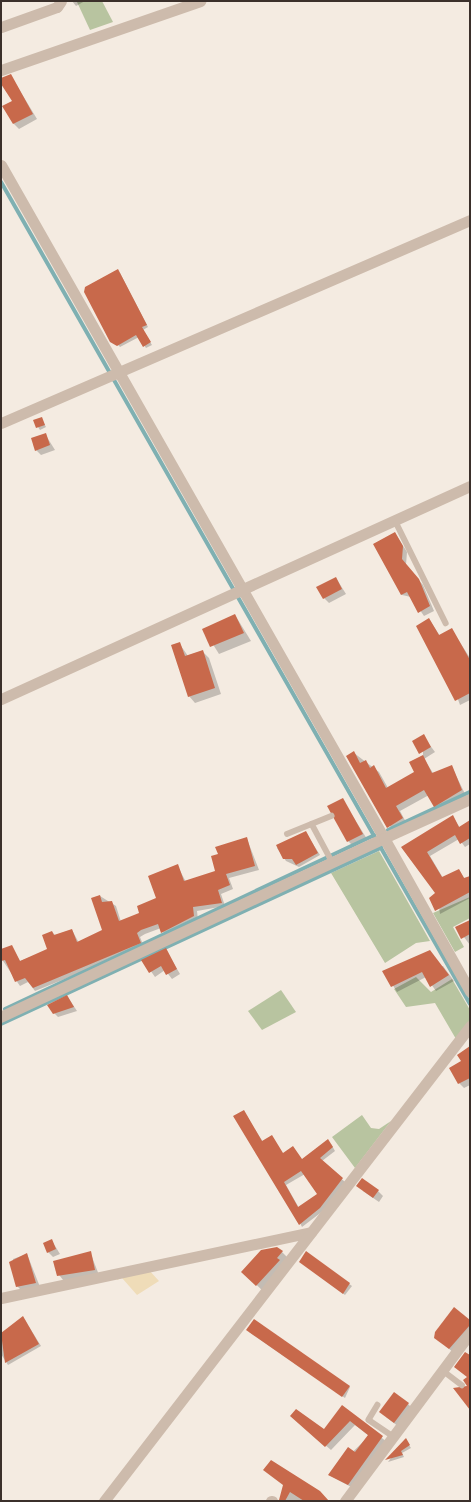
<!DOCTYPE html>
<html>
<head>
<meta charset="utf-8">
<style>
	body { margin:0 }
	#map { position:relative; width:471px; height:1502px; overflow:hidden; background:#f4ebe1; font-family:"Noto Sans",sans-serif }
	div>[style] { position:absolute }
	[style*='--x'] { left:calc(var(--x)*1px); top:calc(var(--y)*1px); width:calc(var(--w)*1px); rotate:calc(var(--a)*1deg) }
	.green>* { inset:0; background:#b8c4a0 }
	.sand>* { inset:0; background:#efdcb8 }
	.shadow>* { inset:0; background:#0003 }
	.stream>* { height:4px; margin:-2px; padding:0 2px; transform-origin:2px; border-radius:2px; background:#7fb0b2 }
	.building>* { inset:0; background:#c8694b }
	.lane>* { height:5.5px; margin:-2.75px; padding:0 2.75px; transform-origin:2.75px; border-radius:2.75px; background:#cdbbac }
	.street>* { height:11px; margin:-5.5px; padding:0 5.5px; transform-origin:5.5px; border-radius:5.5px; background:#cdbbac }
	span { translate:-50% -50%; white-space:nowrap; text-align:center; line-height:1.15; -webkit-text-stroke:5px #fbf5ee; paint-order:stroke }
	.frame { position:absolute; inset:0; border:2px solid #3b302b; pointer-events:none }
</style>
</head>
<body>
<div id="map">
	<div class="green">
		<i style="clip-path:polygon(102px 1px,113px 22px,90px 30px,77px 2px)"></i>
		<i style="clip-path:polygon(379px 851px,430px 941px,416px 943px,385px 963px,331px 873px)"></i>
		<i style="clip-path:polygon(470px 897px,470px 918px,453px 927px,464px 947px,455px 952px,433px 913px)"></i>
		<i style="clip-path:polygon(416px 977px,431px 992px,452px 979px,470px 1010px,470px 1021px,456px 1039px,435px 1003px,406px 1007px,394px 989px)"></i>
		<i style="clip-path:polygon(281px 990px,296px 1012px,262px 1030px,248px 1011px)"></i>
		<i style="clip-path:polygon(362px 1115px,371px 1128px,379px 1129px,391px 1121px,355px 1168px,332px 1137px)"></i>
	</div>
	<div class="sand">
		<i style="clip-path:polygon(148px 1269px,159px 1281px,137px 1295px,122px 1278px,117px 1280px,116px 1276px)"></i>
	</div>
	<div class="shadow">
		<i style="clip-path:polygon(72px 1px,85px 1px,76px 6px)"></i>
		<i style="clip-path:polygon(11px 76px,37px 119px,19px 129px,14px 124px)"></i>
		<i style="clip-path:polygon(120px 273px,148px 327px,143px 330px,152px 345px,146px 348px,139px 337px,120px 347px,107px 333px)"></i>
		<i style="clip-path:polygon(41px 418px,46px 427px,40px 430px,38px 427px)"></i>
		<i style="clip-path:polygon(45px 434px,55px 450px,41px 455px,36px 450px)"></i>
		<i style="clip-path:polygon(395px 533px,407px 552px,406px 565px,423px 585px,434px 611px,424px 616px,411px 597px,402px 595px,374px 544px)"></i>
		<i style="clip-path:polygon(336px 578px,346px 594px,329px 603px,324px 598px)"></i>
		<i style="clip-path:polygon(235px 615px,251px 641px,219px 654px,204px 630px)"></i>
		<i style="clip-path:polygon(429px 619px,440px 636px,452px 630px,470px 658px,470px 700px,460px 705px)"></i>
		<i style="clip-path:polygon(179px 643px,188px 656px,203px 652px,209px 658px,221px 694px,195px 703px,189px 696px)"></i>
		<i style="clip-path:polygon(423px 736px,435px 752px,424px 759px,433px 773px,452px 767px,466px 796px,440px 811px,429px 795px,400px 811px,407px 824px,393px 832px,354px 753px,379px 772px,388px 788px,416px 773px,423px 757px)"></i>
		<i style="clip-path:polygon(342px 799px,367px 839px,353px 846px,348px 841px)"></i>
		<i style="clip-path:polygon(453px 817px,460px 828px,470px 825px,470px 844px,465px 847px,459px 839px,430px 856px,443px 878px,459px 870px,465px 879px,470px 877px,470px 898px,440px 914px,437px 894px,402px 848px)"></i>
		<i style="clip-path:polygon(306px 833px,320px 855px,299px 867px,286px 861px,277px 848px)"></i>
		<i style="clip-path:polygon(247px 839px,259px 870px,229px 878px,233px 889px,221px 894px,225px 906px,197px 911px,198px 920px,166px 936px,161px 928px,145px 934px,140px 937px,144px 947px,35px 991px,28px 982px,20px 986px,1px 958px,12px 947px,20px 961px,49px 950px,52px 932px,56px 936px,72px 930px,79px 943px,103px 931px,100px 896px,116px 906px,121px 922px,141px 913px,158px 899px,177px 865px,186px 882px,217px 872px)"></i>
		<i style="clip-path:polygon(470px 921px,470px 945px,457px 928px)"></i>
		<i style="clip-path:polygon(166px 950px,180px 974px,172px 979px,165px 970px,155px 977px,143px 960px)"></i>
		<i style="clip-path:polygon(443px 966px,454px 981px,436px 991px,426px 977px,397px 992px,384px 971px)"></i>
		<i style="clip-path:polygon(67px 996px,77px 1011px,58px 1017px,54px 1013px)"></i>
		<i style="clip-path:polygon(470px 1049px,470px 1085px,464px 1088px,459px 1083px)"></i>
		<i style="clip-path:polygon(evenodd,246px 1115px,263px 1142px,283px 1154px,302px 1160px,331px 1144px,335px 1151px,322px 1161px,345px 1182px,323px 1211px,302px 1227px,246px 1115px,305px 1174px,319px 1194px,299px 1208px,286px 1185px,305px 1174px)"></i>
		<i style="clip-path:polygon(363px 1191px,378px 1191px,383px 1196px,379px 1202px)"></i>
		<i style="clip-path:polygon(52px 1241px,60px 1254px,53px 1257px,48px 1252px)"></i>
		<i style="clip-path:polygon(90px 1252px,99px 1275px,64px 1281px,59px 1275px)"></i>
		<i style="clip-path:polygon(282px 1252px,289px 1259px,264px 1292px,243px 1272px)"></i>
		<i style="clip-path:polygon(307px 1253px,352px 1286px,345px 1295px,303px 1264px)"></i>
		<i style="clip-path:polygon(27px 1254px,40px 1287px,22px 1291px,17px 1286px,13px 1259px)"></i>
		<i style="clip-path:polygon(23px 1317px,41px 1346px,8px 1365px,1px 1354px,1px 1334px)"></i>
		<i style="clip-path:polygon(254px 1320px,350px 1387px,345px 1398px,249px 1332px)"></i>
		<i style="clip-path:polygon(470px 1321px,470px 1335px,454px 1353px,441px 1342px)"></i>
		<i style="clip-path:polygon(408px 1404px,413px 1409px,399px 1427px,386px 1417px)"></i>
		<i style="clip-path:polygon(342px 1407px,387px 1442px,353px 1488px,329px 1475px,369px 1436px,355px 1425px,331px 1450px,297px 1421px,325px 1431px)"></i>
		<i style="clip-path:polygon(405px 1439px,411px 1448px,402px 1453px,404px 1457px,388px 1462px)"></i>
		<i style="clip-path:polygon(284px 1486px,328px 1501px,282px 1501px)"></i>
	</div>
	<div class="stream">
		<i style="--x:1;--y:182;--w:946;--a:60.29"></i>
		<i style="--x:388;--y:830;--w:90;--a:-24.9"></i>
		<i style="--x:5;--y:1009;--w:408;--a:-25.2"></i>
		<i style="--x:1;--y:1024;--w:419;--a:-24.9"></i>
	</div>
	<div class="building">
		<i style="clip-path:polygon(11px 74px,33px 114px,13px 124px,2px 106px,12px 101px,1px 84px,1px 78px)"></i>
		<i style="clip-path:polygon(118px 269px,147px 325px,142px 327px,151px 342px,143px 347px,136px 335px,117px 346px,110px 342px,84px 292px,85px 287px)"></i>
		<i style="clip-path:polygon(42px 417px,45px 425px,36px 428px,33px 420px)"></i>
		<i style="clip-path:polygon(46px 433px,50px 445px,35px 451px,31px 438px)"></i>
		<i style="clip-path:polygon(395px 532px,403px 546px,402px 559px,419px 579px,430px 606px,418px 613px,407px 592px,401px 595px,373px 544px)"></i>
		<i style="clip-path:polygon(336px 577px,342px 589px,323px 599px,316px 587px)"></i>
		<i style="clip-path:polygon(235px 614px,244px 633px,210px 647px,202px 629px)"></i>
		<i style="clip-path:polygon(429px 618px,439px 635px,452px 628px,470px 660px,470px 693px,455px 701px,416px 626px)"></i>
		<i style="clip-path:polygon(180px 642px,185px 656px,203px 650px,215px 688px,188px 697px,171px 645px)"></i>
		<i style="clip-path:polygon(424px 734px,431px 747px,419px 754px,412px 741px)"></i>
		<i style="clip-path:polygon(354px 751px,360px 763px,366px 760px,370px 768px,374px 765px,386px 788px,414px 772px,409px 762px,423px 755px,432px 773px,452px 765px,462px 790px,434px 807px,424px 790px,396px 806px,403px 818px,387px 828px,346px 756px)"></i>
		<i style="clip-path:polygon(343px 798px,363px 834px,347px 842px,327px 806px)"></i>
		<i style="clip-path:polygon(453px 815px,459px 827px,470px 820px,470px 838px,460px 844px,455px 835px,427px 852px,442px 877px,459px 869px,464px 878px,470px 876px,470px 892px,435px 911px,429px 898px,435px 893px,401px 847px)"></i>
		<i style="clip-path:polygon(306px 831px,318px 853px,296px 865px,292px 859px,283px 859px,276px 845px)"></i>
		<i style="clip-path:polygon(247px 837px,255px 866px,226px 874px,230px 885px,218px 890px,222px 903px,193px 907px,194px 916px,161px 933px,158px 924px,141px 930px,137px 933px,141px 943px,33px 988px,25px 978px,15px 982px,5px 960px,1px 961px,1px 949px,12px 945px,20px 961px,47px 949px,42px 935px,52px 931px,54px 935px,72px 929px,77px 942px,102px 930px,91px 898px,100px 895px,102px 902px,112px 901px,119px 921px,139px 913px,137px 906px,156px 898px,148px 876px,178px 864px,184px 881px,215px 871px,211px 856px,218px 854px,215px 847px)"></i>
		<i style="clip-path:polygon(470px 920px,470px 934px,461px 939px,455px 927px)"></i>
		<i style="clip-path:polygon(166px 948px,177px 969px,166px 975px,161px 966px,149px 973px,141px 960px)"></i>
		<i style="clip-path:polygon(430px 950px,449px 975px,430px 987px,422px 972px,391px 987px,382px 971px)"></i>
		<i style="clip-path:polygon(67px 995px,74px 1007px,53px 1014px,47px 1005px)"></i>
		<i style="clip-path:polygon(470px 1046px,470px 1078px,458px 1084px,449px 1068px,461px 1061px,457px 1055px)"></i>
		<i style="clip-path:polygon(evenodd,244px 1110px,262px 1141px,272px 1135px,283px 1153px,293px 1146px,302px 1159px,328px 1139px,333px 1147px,320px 1158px,343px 1178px,320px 1208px,299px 1225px,233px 1116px,244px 1110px,301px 1171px,317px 1194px,298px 1207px,284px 1182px,301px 1171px)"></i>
		<i style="clip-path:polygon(362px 1178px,379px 1190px,373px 1198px,356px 1186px)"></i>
		<i style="clip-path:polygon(52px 1239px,56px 1249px,47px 1253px,43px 1243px)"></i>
		<i style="clip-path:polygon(277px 1247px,283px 1251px,277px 1258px,280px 1260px,256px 1286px,241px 1272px,261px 1250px)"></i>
		<i style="clip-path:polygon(91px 1251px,95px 1270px,57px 1276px,53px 1261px)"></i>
		<i style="clip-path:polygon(306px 1251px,350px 1283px,343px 1294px,299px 1262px)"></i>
		<i style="clip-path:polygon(27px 1253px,36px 1283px,16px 1287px,9px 1262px)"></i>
		<i style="clip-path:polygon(454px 1307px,470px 1320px,470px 1325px,449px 1349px,434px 1338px,435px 1332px)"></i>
		<i style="clip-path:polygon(23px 1316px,39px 1344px,5px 1363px,1px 1333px)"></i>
		<i style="clip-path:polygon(254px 1319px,350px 1386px,342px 1397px,246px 1330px)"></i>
		<i style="clip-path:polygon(465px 1352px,470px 1355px,470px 1410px,453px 1388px,467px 1386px,463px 1380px,467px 1377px,454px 1367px)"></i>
		<i style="clip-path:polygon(394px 1392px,409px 1403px,394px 1423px,379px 1412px)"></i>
		<i style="clip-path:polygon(342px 1405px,383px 1436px,348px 1485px,328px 1475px,348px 1447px,355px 1452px,368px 1435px,350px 1421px,325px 1447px,290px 1416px,296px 1409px,324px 1429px)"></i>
		<i style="clip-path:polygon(406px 1438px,410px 1445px,401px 1451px,403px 1455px,385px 1460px)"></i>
		<i style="clip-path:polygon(271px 1460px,320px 1491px,329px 1501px,304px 1501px,290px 1492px,285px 1501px,279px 1500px,283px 1485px,263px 1470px)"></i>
	</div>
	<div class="lane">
		<i style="--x:395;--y:520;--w:115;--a:63.7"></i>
		<i style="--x:312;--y:824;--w:44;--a:61.7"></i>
		<i style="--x:287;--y:834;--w:48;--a:-22.2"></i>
		<i style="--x:442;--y:1370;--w:25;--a:37"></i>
		<i style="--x:378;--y:1405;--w:17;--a:121"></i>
		<i style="--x:369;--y:1420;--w:29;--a:34"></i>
	</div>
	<div class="street">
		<i style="--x:1;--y:27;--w:59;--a:-19.7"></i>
		<i style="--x:57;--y:7;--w:7;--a:-56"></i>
		<i style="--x:1;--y:70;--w:211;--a:-19.1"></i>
		<i style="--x:1;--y:165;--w:774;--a:60.36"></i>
		<i style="--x:384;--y:838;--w:423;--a:155"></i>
		<i style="--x:1;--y:423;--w:511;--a:-23.4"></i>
		<i style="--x:1;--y:699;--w:515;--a:-24.43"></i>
		<i style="--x:470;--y:799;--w:94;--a:155.6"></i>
		<i style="--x:384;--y:838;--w:176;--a:60.7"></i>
		<i style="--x:1;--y:1298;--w:317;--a:-12"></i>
		<i style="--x:104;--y:1501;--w:600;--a:-52.38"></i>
		<i style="--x:271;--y:1501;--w:1;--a:0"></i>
		<i style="--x:345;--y:1501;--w:209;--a:-53.3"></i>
	</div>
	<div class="frame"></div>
</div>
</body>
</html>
